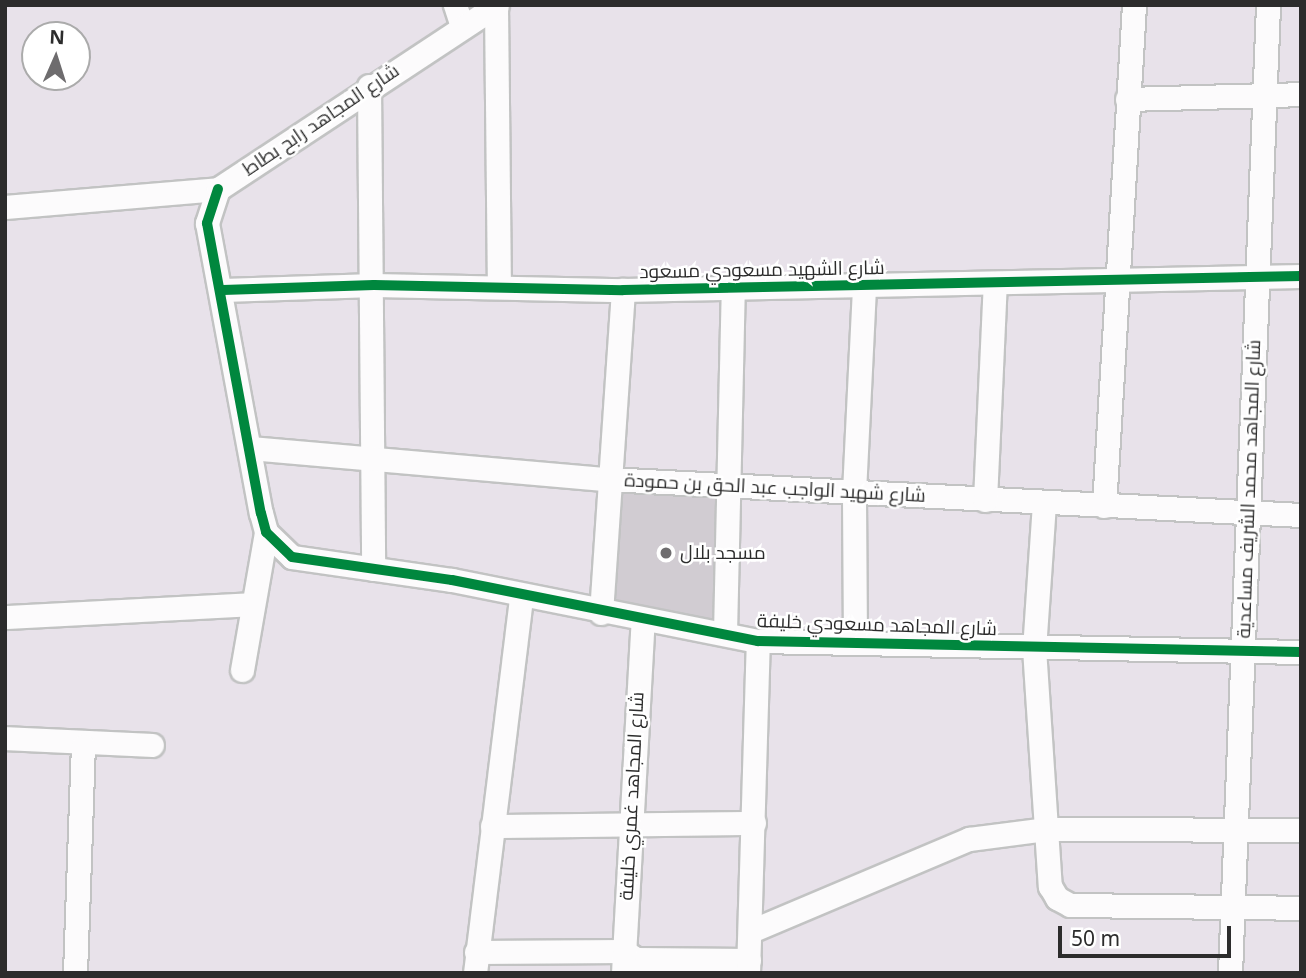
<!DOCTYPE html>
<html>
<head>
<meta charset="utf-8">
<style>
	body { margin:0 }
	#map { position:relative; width:1306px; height:978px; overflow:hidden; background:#e8e2ea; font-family:"Noto Sans",Cairo,sans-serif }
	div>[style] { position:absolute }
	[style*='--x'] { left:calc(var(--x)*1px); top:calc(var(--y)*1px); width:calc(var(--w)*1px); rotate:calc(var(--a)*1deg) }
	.building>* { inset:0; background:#d1ccd2 }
	.roads { filter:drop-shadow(2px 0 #c2c3c3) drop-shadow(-2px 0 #c2c3c3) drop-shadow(0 2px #c2c3c3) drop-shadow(0 -2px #c2c3c3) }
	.minor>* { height:23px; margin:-11.5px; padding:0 11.5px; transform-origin:11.5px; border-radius:11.5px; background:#fcfbfc }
	.cycleway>* { height:10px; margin:-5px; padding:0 5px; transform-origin:5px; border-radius:5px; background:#00873e }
	.dots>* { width:19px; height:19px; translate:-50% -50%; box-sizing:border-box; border:4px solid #fff; border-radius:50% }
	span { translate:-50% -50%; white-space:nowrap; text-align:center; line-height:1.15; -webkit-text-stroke:5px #fff; paint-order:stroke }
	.street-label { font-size:19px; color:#2c2c2c }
	.poi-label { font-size:19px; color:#2c2c2c }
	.left { translate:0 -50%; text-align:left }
	.frame { position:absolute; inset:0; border:7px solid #2c2c2c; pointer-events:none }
	.north { position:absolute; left:21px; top:21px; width:70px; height:70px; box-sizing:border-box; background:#fff; border:2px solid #ababab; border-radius:50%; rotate:3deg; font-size:19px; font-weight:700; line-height:28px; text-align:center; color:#2c2c2c }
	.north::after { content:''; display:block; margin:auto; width:24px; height:32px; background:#6e6c6e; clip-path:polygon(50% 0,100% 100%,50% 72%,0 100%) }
	.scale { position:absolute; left:1058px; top:926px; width:173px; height:32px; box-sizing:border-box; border:4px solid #2c2c2c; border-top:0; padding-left:9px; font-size:21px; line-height:24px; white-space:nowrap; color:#2c2c2c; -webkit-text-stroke:5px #fff; paint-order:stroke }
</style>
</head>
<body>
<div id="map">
	<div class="building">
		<i style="clip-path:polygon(616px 492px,719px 497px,715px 619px,612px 609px)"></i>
	</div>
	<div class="roads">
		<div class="minor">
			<i style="--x:455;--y:5;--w:23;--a:72"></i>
			<i style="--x:496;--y:6;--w:281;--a:89.4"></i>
			<i style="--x:369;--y:86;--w:483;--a:89.5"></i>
			<i style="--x:1127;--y:99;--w:174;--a:-1.6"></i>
			<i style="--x:218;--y:189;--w:36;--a:108"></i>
			<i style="--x:207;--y:223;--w:295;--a:79.5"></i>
			<i style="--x:261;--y:513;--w:20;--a:75"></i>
			<i style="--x:266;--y:532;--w:36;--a:44"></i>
			<i style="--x:292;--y:557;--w:162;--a:8.2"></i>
			<i style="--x:452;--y:580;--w:312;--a:11.3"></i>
			<i style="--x:758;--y:641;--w:543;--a:1.16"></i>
			<i style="--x:5;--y:207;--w:214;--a:-4.8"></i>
			<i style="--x:218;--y:189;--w:334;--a:-33.4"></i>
			<i style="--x:223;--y:290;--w:151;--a:-1.9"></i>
			<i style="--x:374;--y:285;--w:249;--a:1.2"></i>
			<i style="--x:623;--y:290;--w:678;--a:-1.18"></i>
			<i style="--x:250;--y:448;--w:358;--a:5"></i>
			<i style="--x:607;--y:479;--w:695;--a:2.97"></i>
			<i style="--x:985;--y:500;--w:217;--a:-87.4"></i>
			<i style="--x:1044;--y:503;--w:145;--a:93.9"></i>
			<i style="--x:1034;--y:648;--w:239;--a:86.2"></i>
			<i style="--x:1050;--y:886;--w:14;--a:60"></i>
			<i style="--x:1057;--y:898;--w:15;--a:28"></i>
			<i style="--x:1070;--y:905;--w:231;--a:0.7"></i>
			<i style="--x:1104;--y:506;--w:502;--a:-86.57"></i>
			<i style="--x:601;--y:613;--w:324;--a:-86.1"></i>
			<i style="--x:5;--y:617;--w:248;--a:-3"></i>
			<i style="--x:725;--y:633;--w:344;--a:-88.7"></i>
			<i style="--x:855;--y:641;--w:149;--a:-90.4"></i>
			<i style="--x:854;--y:492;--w:206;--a:-87.2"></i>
			<i style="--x:242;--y:670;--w:140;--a:-80.1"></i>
			<i style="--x:5;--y:738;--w:147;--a:2.7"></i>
			<i style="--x:492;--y:826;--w:262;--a:-0.7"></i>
			<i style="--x:751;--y:931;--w:237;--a:-22.9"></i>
			<i style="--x:969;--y:839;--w:79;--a:-7.3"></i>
			<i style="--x:1047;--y:829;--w:254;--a:0.2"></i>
			<i style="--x:476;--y:952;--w:148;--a:-0.4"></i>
			<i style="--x:624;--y:951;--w:14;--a:34"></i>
			<i style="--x:636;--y:959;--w:113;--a:0.5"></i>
			<i style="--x:75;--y:973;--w:227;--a:-88"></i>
			<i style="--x:475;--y:973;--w:380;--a:-83"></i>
			<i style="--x:623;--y:973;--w:354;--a:-86.8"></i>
			<i style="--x:748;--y:973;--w:332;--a:-88.3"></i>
			<i style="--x:1230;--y:973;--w:969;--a:-87.75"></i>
		</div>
	</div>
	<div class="cycleway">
		<i style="--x:218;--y:189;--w:36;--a:108"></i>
		<i style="--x:207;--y:223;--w:295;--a:79.5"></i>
		<i style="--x:261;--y:513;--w:20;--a:75"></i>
		<i style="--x:266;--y:532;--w:36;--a:44"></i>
		<i style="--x:292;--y:557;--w:162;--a:8.2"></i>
		<i style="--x:452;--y:580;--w:312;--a:11.3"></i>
		<i style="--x:758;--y:641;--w:543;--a:1.16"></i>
		<i style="--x:223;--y:290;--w:151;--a:-1.9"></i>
		<i style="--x:374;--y:285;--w:249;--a:1.2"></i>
		<i style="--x:623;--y:290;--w:678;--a:-1.18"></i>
	</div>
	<div class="dots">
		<i style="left:666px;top:553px;background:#6e6c6e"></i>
	</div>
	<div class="street-label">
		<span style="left:321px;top:120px;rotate:-34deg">شارع المجاهد رابح بطاط</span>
		<span style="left:762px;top:270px;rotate:-1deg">شارع الشهيد مسعودي مسعود</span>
		<span style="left:775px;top:488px;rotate:3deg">شارع شهيد الواجب عبد الحق بن حمودة</span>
		<span style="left:1249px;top:489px;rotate:-88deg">شارع المجاهد محمد الشريف مساعدية</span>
		<span style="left:877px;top:625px;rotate:2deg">شارع المجاهد مسعودي خليفة</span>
		<span style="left:632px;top:796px;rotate:-87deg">شارع المجاهد غمري خليفة</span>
	</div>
	<div class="poi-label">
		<span class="left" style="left:680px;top:553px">مسجد بلال</span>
	</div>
	<div class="frame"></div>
	<div class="north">N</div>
	<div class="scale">50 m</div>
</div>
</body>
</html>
